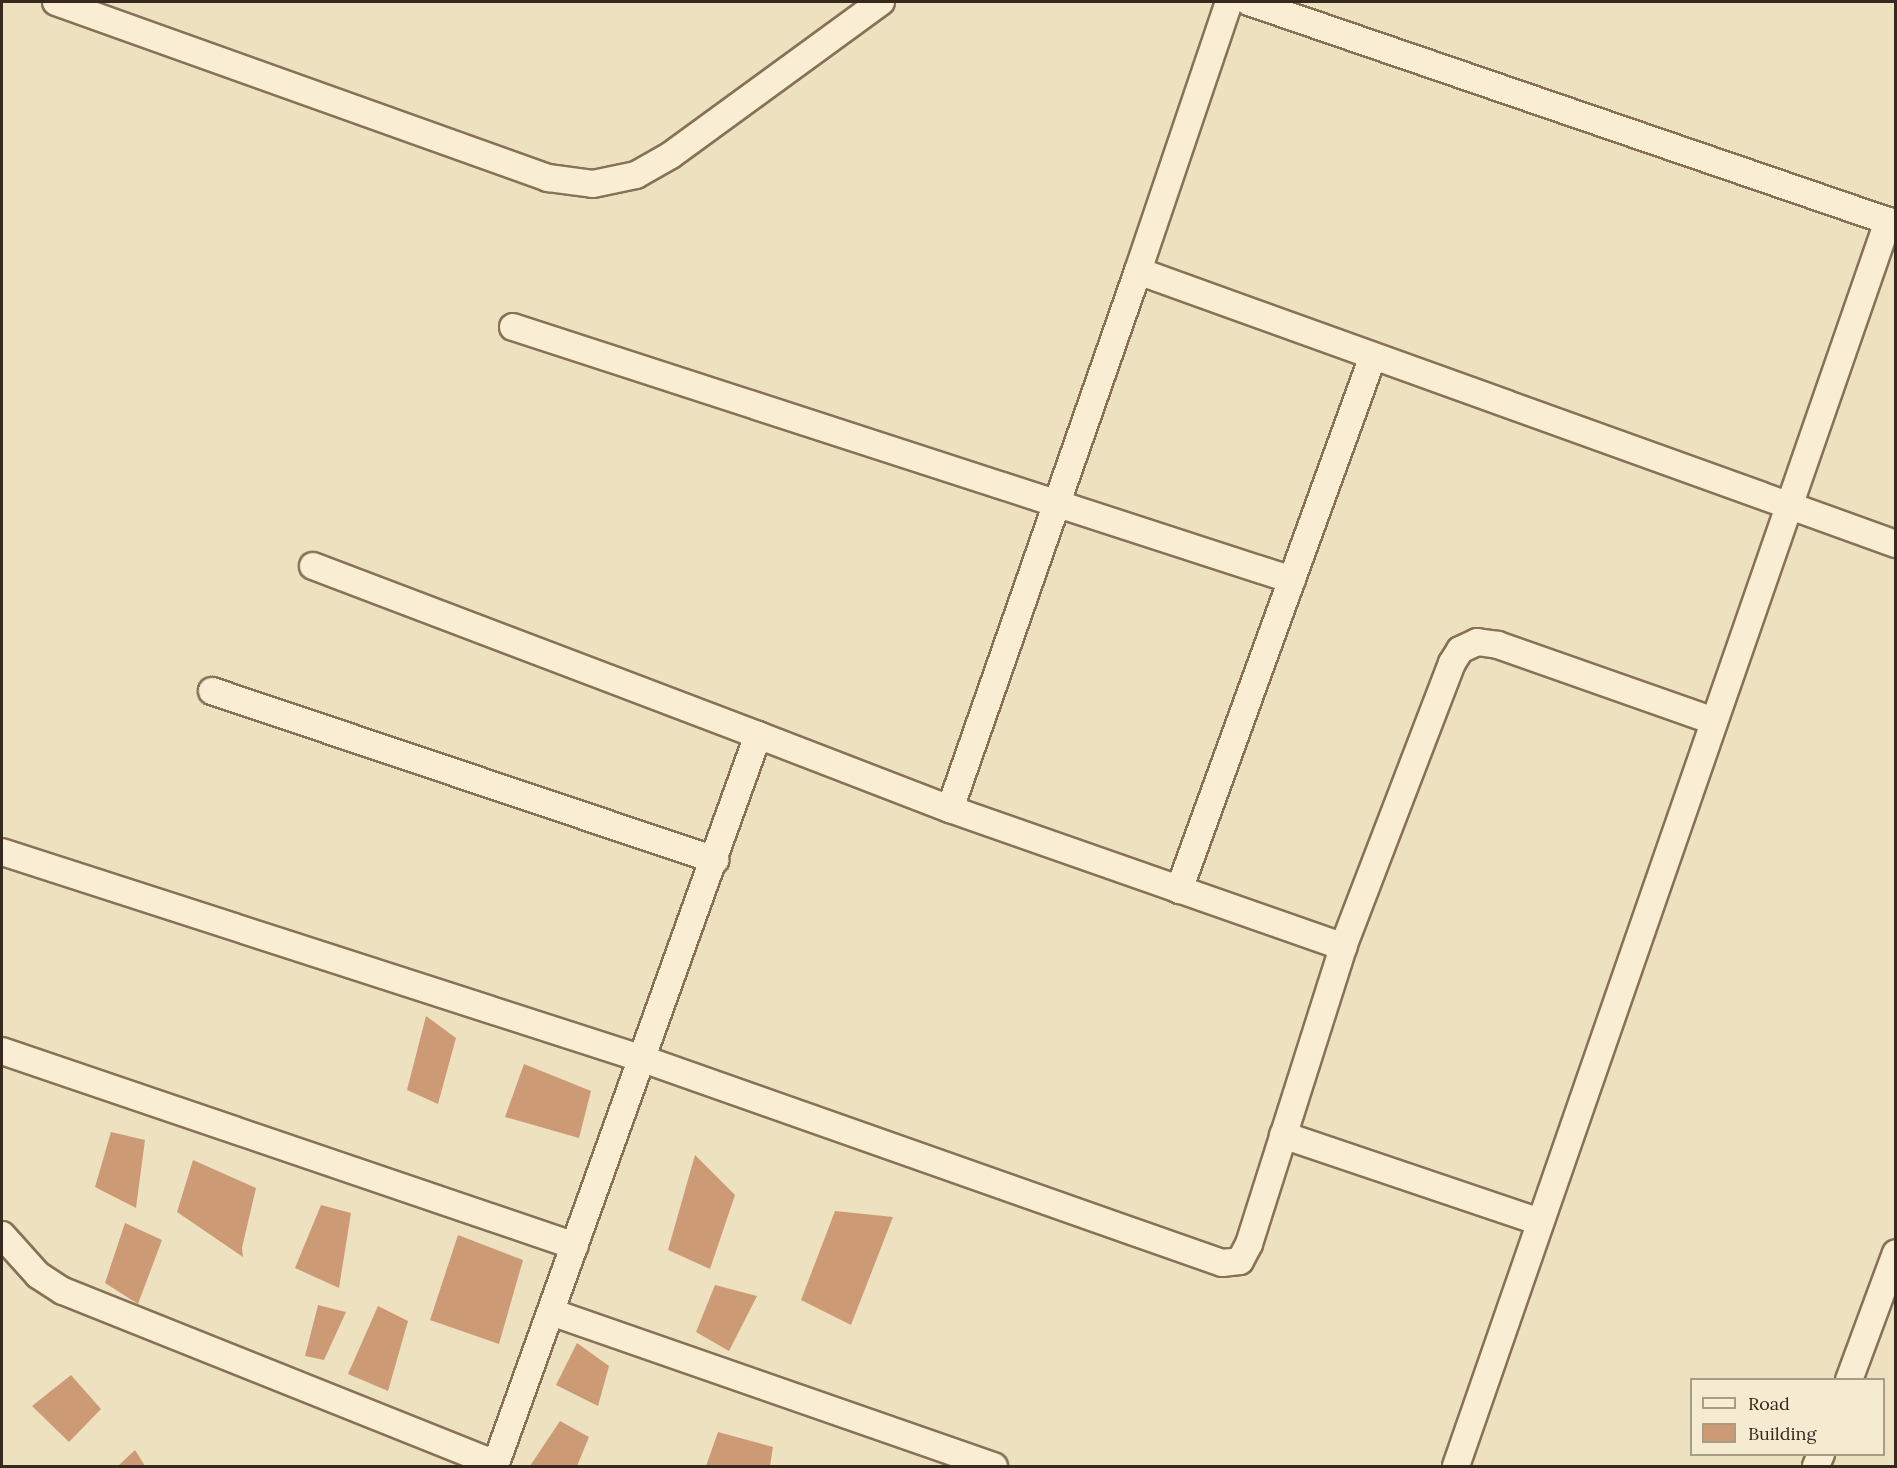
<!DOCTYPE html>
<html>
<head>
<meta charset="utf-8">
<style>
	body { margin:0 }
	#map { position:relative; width:1897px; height:1468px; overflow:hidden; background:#eee1c0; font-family:Lora,serif }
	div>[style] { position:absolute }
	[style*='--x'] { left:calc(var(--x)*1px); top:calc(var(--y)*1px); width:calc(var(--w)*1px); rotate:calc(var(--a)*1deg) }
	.building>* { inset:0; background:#cc9b76 }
	.roads { filter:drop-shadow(2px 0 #877258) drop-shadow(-2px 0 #877258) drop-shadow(0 2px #877258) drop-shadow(0 -2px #877258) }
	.street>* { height:26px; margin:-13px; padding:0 13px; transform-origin:13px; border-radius:13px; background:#f9eed3 }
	span { translate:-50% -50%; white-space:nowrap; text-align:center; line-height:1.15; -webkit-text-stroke:6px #f5ebd0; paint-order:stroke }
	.frame { position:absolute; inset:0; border:3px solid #36291d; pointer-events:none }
	.legend { position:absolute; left:1690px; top:1378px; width:195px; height:78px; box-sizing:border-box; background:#f5ebd0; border:2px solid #a99d88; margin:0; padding:8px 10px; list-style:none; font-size:18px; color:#36291d }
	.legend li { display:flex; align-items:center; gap:12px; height:30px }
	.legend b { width:30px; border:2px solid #a99d88 }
</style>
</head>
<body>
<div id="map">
	<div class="building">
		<i style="clip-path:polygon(426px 1016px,456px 1038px,438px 1104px,407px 1090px)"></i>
		<i style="clip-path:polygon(524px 1064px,591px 1091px,579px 1138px,505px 1117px)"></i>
		<i style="clip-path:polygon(111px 1132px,145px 1140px,136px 1208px,95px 1187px)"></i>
		<i style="clip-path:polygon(695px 1155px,735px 1195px,710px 1269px,668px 1250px)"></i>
		<i style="clip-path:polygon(193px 1160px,256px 1188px,242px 1248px,243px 1257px,177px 1212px)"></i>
		<i style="clip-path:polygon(321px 1205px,351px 1213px,339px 1288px,295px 1268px)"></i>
		<i style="clip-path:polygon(835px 1211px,893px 1217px,851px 1325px,801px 1300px)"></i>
		<i style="clip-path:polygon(125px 1223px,162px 1240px,138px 1304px,105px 1283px)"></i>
		<i style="clip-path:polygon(458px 1235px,523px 1260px,499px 1344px,430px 1320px)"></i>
		<i style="clip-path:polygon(715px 1285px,757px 1296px,729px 1351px,696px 1332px)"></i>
		<i style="clip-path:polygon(318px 1305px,346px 1312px,324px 1360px,305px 1356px)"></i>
		<i style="clip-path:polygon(378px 1306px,408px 1321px,388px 1391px,348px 1374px)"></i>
		<i style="clip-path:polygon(577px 1343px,609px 1366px,598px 1406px,556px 1385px)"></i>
		<i style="clip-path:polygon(71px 1375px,101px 1409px,69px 1442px,32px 1406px)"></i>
		<i style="clip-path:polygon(560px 1421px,589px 1437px,577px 1466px,530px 1466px)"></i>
		<i style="clip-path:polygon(718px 1432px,773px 1447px,770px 1466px,706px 1466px)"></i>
		<i style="clip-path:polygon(135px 1450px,145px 1466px,118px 1466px)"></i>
	</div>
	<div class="roads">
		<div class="street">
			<i style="--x:56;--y:2;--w:523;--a:19.68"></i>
			<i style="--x:548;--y:178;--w:45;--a:7.6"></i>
			<i style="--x:593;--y:184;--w:44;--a:-11.8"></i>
			<i style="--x:636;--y:175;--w:40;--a:-29.7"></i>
			<i style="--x:671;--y:155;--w:260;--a:-36.1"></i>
			<i style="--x:1229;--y:2;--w:284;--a:108.7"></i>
			<i style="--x:1138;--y:271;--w:806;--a:19.81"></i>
			<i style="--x:1249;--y:2;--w:675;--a:18.92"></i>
			<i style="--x:513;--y:327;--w:819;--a:17.99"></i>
			<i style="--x:313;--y:566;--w:476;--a:20.8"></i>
			<i style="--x:758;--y:735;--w:777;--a:109.79"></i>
			<i style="--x:212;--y:691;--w:531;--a:18.57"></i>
			<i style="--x:758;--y:735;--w:206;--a:21.1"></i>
			<i style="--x:950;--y:809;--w:570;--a:-70.74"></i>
			<i style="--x:950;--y:809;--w:417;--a:19.3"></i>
			<i style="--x:2;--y:852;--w:674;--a:17.9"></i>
			<i style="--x:643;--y:1059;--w:614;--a:19.41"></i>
			<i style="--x:1222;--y:1263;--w:18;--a:-6"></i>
			<i style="--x:1240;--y:1261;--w:19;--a:-62"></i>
			<i style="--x:1249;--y:1244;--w:312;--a:-72.4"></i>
			<i style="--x:1343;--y:947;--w:304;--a:-69"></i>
			<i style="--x:1452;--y:663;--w:15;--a:-58"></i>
			<i style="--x:1460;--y:650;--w:19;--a:-25"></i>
			<i style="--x:1477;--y:642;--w:21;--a:8"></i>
			<i style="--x:1498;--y:645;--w:229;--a:19.4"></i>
			<i style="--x:1179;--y:890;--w:568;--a:-70.03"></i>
			<i style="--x:2;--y:1051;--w:605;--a:18.79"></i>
			<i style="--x:1283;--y:1135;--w:271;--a:18.7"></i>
			<i style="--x:2;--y:1235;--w:54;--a:48"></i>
			<i style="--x:38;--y:1275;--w:30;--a:33"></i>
			<i style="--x:63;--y:1291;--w:466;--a:21.8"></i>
			<i style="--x:551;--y:1312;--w:469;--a:19.2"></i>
			<i style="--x:1849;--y:1380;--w:135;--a:-69.7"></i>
			<i style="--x:1456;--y:1466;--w:1318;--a:-70.86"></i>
			<i style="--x:1888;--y:221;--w:9;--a:21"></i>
			<i style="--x:1816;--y:1466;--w:13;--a:-67"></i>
		</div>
	</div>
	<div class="frame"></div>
	<ul class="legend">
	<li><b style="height:8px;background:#f9eed3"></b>Road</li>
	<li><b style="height:16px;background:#cc9b76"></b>Building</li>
	</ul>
</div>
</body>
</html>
